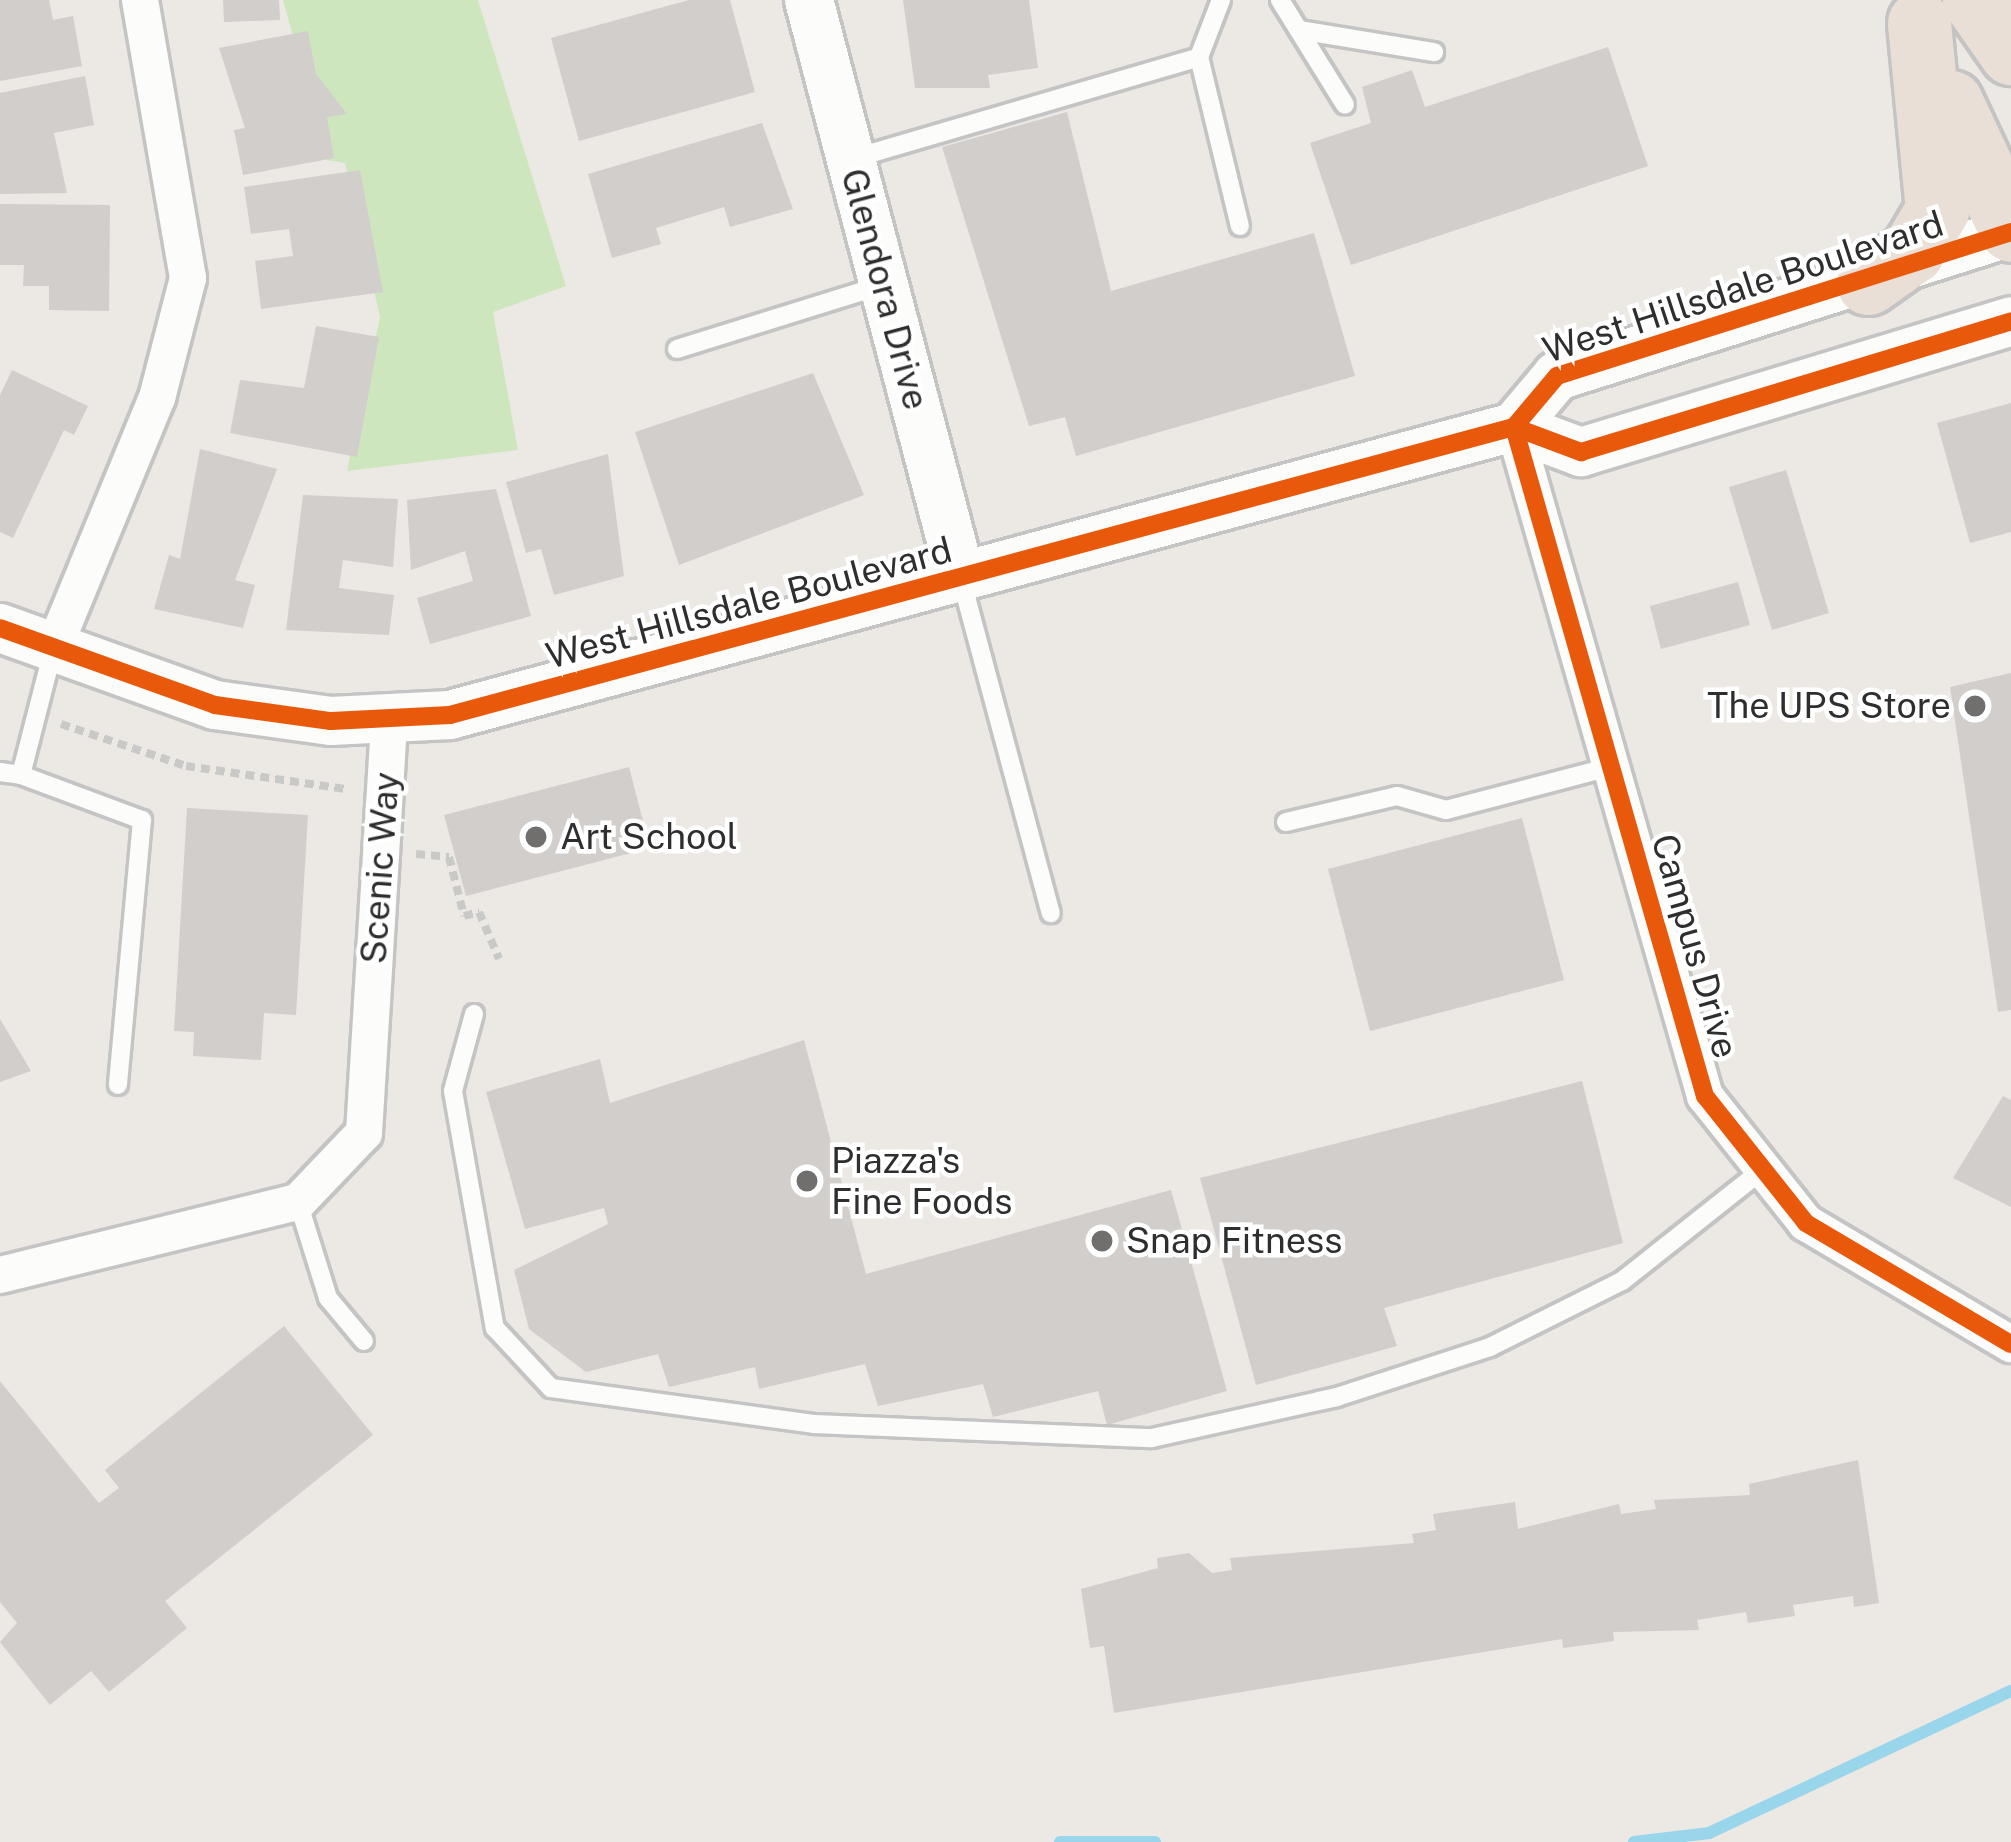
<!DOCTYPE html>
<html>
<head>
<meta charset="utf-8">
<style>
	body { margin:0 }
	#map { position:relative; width:2011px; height:1842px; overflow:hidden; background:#ece8e4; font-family:"Public Sans",sans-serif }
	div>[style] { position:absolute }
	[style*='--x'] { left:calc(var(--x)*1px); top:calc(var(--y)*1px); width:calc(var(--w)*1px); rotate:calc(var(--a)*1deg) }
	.green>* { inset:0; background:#cee6be }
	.stream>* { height:12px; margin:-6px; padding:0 6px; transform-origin:6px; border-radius:6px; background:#99d6ec }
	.building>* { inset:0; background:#d1cecb }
	.path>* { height:8px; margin-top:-4px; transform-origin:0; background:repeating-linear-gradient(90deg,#c9c9c8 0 9px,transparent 0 15px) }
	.roads { filter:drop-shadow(3px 0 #c5c4c5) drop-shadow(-3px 0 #c5c4c5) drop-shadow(0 3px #c5c4c5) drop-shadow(0 -3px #c5c4c5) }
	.lane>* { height:18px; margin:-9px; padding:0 9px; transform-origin:9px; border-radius:9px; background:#fcfcfb }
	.street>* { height:36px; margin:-18px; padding:0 18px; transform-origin:18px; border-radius:18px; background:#fcfcfb }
	.secondary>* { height:48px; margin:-24px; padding:0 24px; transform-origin:24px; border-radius:24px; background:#fcfcfb }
	.highway>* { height:63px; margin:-31.5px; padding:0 31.5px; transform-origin:31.5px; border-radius:31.5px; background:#eadfd6 }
	.cycleway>* { height:18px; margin:-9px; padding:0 9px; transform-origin:9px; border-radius:9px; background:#e8590c }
	.dots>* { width:33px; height:33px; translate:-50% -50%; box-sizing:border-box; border:6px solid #fff; border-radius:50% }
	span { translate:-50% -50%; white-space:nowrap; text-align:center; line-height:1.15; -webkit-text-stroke:9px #fff; paint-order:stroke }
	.street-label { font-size:36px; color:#2e2e2e }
	.poi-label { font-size:36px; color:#2e2e2e }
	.right { translate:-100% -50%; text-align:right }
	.left { translate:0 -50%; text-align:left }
</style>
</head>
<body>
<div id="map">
	<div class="green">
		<i style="clip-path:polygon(283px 0,478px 0,566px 286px,493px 312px,518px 450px,347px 471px,380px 317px,345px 163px,327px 160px)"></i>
	</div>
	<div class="stream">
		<i style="--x:1060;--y:1842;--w:95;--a:0"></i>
		<i style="--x:1634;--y:1842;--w:76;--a:-6.8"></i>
		<i style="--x:1709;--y:1833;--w:334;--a:-25.2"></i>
	</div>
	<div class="building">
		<i style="clip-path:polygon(0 0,49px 0,53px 20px,73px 16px,82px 66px,0 81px)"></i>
		<i style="clip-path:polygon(223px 0,279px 0,280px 20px,224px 22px)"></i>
		<i style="clip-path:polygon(689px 0,730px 0,755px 92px,579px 141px,551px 38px)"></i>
		<i style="clip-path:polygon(903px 0,1029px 0,1038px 68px,988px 75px,990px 88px,915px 88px)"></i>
		<i style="clip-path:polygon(308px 31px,316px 74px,347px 114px,327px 117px,334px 158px,243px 175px,234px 130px,245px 128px,219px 48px)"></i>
		<i style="clip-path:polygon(1608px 47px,1648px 166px,1351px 265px,1310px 143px,1371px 123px,1362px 87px,1412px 70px,1425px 107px)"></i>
		<i style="clip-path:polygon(85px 76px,94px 125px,54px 133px,67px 193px,0 194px,0 93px)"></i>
		<i style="clip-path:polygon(1067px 112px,1111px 291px,1314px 233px,1355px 376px,1076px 456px,1065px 417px,1029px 426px,942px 147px)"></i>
		<i style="clip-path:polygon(762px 123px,793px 209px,730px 227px,724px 207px,656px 228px,661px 244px,612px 258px,588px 174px)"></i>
		<i style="clip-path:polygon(360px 170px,383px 292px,261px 309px,255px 261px,293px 256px,289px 229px,251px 234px,244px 187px)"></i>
		<i style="clip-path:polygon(0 204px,110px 205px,109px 311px,49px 310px,49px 286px,23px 286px,24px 265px,0 265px)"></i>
		<i style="clip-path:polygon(316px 326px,379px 337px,357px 457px,230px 433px,240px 380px,304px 388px)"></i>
		<i style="clip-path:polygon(12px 370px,88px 406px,74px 435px,64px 430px,13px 538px,0 532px,0 395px)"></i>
		<i style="clip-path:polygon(813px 373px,864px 495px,679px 565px,635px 432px)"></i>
		<i style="clip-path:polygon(2011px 403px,2011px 532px,1970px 543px,1937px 423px)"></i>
		<i style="clip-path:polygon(200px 449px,277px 469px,235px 580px,255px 585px,243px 628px,154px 609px,169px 555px,180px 559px)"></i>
		<i style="clip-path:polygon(608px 454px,624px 576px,554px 595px,541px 549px,526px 553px,506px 482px)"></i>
		<i style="clip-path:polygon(1786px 470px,1829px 613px,1772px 630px,1729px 487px)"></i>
		<i style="clip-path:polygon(496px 489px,531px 616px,430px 644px,417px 598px,473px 581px,465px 551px,411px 570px,407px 500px)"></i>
		<i style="clip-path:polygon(303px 495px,398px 499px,393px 567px,343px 560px,339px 588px,394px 595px,389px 635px,286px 630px)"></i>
		<i style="clip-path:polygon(1738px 582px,1750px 625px,1661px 649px,1650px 606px)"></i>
		<i style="clip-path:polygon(2011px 673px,2011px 1010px,1998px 1012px,1950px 687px)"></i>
		<i style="clip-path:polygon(629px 767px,650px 848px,466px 896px,444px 815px)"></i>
		<i style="clip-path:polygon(187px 808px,308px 815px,296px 1015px,264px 1013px,261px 1060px,193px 1056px,194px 1032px,174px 1031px)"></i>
		<i style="clip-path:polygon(1522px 818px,1564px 980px,1370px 1031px,1328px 869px)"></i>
		<i style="clip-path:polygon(0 1019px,31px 1071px,0 1082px)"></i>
		<i style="clip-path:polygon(804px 1040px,866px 1274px,1171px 1190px,1227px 1391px,1107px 1425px,1098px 1391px,993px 1417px,983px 1384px,878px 1406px,865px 1364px,759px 1389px,755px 1367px,669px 1387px,658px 1354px,586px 1372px,529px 1329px,514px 1270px,608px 1224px,604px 1208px,525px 1229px,486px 1092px,600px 1059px,610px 1103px)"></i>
		<i style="clip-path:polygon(1582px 1081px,1623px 1243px,1384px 1308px,1397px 1346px,1256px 1385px,1200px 1178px)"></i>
		<i style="clip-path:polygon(2003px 1096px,2011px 1100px,2011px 1207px,1953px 1178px)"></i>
		<i style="clip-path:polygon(284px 1326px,373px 1435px,165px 1601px,187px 1628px,109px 1692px,91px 1671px,50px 1705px,0 1642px,17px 1623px,0 1602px,0 1381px,99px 1503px,119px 1488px,105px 1470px)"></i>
		<i style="clip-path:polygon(1858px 1460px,1879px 1603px,1854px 1607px,1853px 1596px,1793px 1605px,1795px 1616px,1748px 1623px,1746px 1612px,1697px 1620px,1699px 1630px,1613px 1632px,1614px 1641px,1563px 1648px,1562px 1639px,1114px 1713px,1104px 1646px,1090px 1648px,1081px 1589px,1158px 1568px,1157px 1558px,1189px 1553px,1212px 1573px,1232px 1570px,1230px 1558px,1414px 1543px,1412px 1534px,1436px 1530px,1433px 1514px,1515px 1502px,1518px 1529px,1619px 1504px,1621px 1514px,1656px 1509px,1654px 1500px,1750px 1495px,1749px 1484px)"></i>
	</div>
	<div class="path">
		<i style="--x:61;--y:724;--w:132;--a:18.6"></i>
		<i style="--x:186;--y:766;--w:161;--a:8.2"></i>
		<i style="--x:416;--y:854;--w:33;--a:5"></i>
		<i style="--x:449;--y:857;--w:61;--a:75.7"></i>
		<i style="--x:464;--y:916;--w:16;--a:-15"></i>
		<i style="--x:479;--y:912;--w:51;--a:66.9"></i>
	</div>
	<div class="roads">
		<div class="lane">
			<i style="--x:1280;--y:0;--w:123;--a:58.2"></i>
			<i style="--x:1299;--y:30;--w:137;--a:9.3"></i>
			<i style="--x:1199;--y:57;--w:61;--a:-68.9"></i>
			<i style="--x:851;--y:159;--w:363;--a:-16.3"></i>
			<i style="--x:1199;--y:57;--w:174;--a:76.4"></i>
			<i style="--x:677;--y:349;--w:212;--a:-17.3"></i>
			<i style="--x:962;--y:582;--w:343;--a:75"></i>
			<i style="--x:0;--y:772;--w:21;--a:8"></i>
			<i style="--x:21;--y:775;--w:129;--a:-75.6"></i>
			<i style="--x:21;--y:775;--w:129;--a:20.4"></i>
			<i style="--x:142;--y:820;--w:266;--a:95.2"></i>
			<i style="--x:1286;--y:822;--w:114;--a:-13.2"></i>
			<i style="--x:1397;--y:796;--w:51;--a:15.9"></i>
			<i style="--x:1446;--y:810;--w:174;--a:-14.7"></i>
			<i style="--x:474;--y:1014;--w:80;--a:105.3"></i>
			<i style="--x:453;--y:1091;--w:241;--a:80"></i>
			<i style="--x:495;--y:1328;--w:82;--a:47"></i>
			<i style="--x:551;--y:1388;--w:265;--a:7.8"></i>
			<i style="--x:814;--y:1424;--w:338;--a:2.4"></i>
			<i style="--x:1152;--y:1438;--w:189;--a:-12.5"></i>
			<i style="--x:1337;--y:1397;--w:161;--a:-18.1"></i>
			<i style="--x:1490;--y:1347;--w:148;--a:-26.6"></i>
			<i style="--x:1622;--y:1281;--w:172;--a:-38.4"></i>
			<i style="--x:298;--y:1202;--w:101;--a:72.6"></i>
			<i style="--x:328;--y:1298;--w:56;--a:50.1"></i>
		</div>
		<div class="street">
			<i style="--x:1514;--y:427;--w:696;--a:74.07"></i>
			<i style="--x:1705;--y:1096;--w:162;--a:51.5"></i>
			<i style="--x:1806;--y:1223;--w:238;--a:30.6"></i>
			<i style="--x:53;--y:650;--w:273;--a:-67.6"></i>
			<i style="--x:157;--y:398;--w:124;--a:-75.5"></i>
			<i style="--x:188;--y:278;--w:282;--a:-99.8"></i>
			<i style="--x:0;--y:1275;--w:307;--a:-13.8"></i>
			<i style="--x:298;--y:1202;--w:95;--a:-46.3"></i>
			<i style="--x:364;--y:1133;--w:412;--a:-86.5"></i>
		</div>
		<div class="secondary">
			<i style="--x:809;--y:0;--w:598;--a:75.27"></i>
			<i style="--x:1514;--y:427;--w:72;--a:20.5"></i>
			<i style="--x:1581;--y:452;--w:450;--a:-16.9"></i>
			<i style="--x:0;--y:628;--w:228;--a:19.7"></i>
			<i style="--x:215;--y:705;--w:117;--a:7.9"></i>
			<i style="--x:331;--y:721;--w:119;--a:-2.9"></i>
			<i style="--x:450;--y:715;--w:1102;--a:-15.15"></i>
			<i style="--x:1514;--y:427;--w:67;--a:-49.9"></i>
			<i style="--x:1557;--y:376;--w:476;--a:-17.6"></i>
		</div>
		<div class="highway">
			<i style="--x:1974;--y:0;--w:65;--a:55.1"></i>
			<i style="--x:1951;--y:102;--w:141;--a:64.9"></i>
			<i style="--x:1868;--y:283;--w:54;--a:-35.2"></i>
			<i style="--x:1912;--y:252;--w:49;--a:-59.2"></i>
			<i style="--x:1937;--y:210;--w:188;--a:-95.5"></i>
		</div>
	</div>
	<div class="cycleway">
		<i style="--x:1514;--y:427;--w:696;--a:74.07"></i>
		<i style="--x:1705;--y:1096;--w:162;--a:51.5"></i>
		<i style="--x:1806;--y:1223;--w:238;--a:30.6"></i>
		<i style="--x:1514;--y:427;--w:72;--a:20.5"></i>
		<i style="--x:1581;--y:452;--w:450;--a:-16.9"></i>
		<i style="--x:0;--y:628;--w:228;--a:19.7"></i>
		<i style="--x:215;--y:705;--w:117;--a:7.9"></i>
		<i style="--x:331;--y:721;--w:119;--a:-2.9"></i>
		<i style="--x:450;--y:715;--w:1102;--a:-15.15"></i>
		<i style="--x:1514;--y:427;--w:67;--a:-49.9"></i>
		<i style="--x:1557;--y:376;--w:476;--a:-17.6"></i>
	</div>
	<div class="dots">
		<i style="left:1975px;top:706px;background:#706f6e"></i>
		<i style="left:536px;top:837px;background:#706f6e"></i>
		<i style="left:807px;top:1181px;background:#706f6e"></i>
		<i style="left:1102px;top:1241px;background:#706f6e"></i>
	</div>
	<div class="street-label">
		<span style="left:1743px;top:287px;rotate:-18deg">West Hillsdale Boulevard</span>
		<span style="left:885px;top:289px;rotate:75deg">Glendora Drive</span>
		<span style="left:749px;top:603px;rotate:-15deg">West Hillsdale Boulevard</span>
		<span style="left:380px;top:868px;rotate:-86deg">Scenic Way</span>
		<span style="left:1695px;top:946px;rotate:74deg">Campus Drive</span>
	</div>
	<div class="poi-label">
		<span class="right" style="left:1951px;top:706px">The UPS Store</span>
		<span class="left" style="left:560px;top:837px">Art School</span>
		<span class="left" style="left:831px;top:1181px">Piazza's<br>Fine Foods</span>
		<span class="left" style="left:1126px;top:1241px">Snap Fitness</span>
	</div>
</div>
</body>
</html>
